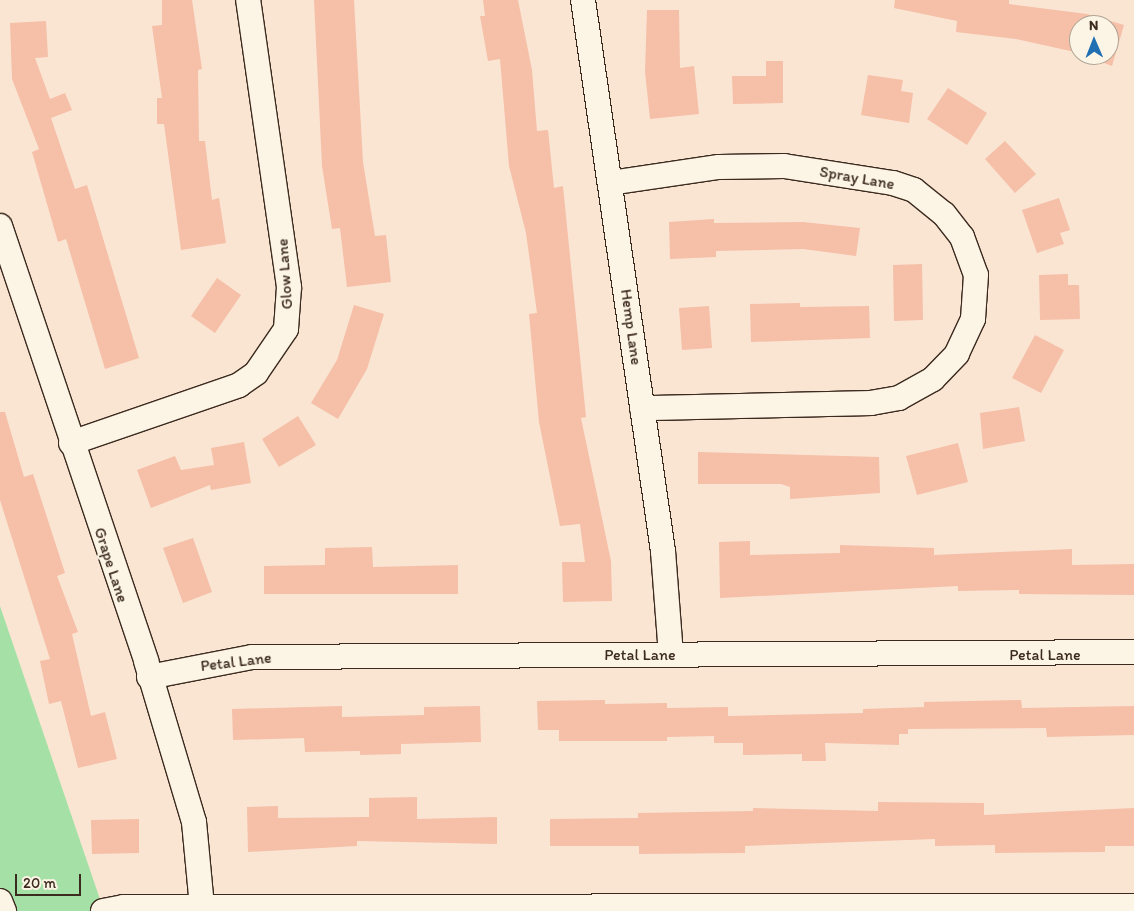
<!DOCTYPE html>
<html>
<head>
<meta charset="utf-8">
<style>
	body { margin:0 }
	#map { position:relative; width:1134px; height:911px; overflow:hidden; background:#fae5d3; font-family:Itim,sans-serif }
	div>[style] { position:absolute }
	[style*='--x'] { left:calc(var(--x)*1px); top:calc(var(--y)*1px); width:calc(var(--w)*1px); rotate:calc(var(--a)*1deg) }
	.green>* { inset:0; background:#a5e1a7 }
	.building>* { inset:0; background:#f5bfa8 }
	.roads { filter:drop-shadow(1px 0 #3b2a1e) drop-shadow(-1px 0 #3b2a1e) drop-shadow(0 1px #3b2a1e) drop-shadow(0 -1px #3b2a1e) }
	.minor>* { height:24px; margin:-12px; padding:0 12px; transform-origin:12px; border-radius:12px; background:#fcf5e5 }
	span { translate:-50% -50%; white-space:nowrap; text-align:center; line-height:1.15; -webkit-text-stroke:4.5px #fcf5e5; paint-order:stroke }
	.street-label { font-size:16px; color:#3b2a1e }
	.north { position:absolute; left:1069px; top:15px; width:50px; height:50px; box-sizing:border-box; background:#fcf5e5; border:1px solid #afa495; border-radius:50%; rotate:359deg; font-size:14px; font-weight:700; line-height:20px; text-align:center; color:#3b2a1e }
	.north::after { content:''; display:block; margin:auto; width:18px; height:22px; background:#1f6fb2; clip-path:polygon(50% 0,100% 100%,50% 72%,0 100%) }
	.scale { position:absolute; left:15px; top:874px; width:66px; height:22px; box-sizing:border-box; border:2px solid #3b2a1e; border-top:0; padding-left:6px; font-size:15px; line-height:18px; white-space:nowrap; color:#3b2a1e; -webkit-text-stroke:4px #fcf5e5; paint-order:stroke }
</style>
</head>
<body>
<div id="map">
	<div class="green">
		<i style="clip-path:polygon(0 606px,104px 911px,0 911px)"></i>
	</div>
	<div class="building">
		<i style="clip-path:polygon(162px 0,192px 0,202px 69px,198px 70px,199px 141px,205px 141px,212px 200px,219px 198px,226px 243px,181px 250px,164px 124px,157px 124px,157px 98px,162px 98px,152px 26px,162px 25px)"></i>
		<i style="clip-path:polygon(314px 0,354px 0,363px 162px,375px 236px,386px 235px,391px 282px,347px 287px,340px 228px,332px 229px,322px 166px)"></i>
		<i style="clip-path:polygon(483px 0,518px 0,532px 70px,537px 131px,548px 130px,554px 188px,563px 186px,586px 417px,581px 418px,611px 561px,612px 601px,563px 602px,562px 562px,585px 562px,580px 524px,560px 526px,539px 422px,529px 314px,537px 313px,526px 233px,509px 166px,500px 59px,488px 61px,480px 16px,485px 16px)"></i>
		<i style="clip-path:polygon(evenodd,895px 0,1009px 0,1009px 4px,1087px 14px,1124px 25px,1112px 66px,1075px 52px,1016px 39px,956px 32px,957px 21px,894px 8px,895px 0,1079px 25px,1109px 25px,1109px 55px,1079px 55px,1079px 25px)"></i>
		<i style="clip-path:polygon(647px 10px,679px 10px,680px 68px,694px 66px,699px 114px,650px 119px,645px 72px)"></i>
		<i style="clip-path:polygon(46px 21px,48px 57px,35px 58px,50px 99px,65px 93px,72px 110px,51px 118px,75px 189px,87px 185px,139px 358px,105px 369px,66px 239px,58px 242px,32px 152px,39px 149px,12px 79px,10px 23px)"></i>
		<i style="clip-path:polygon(766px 61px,783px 61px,783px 103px,733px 104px,732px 76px,766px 76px)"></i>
		<i style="clip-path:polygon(868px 75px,903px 80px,901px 91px,913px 93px,909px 123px,861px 115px)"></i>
		<i style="clip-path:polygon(948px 88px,987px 113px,967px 145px,927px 119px)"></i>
		<i style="clip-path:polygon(1005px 141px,1036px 174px,1015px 193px,985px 159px)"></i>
		<i style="clip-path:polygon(1059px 198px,1070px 230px,1060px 233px,1064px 244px,1037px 253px,1022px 210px)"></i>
		<i style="clip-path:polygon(714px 219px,714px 223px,803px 222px,860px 228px,856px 256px,803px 249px,716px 251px,716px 257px,670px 259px,669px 222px)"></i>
		<i style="clip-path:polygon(922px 264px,923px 320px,894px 321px,893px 265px)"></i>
		<i style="clip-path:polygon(1068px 274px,1068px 285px,1079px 285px,1080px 319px,1040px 320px,1039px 275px)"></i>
		<i style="clip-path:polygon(217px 278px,241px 295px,215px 333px,191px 316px)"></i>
		<i style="clip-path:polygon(800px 303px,800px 307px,869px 306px,870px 338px,751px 342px,750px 304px)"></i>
		<i style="clip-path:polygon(354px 305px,384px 314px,367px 369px,338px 419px,311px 403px,337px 360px)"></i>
		<i style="clip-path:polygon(709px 306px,712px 348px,682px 350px,679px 308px)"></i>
		<i style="clip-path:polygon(1035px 335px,1064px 350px,1041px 393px,1012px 378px)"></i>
		<i style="clip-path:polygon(1019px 407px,1025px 441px,983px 449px,980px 413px)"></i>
		<i style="clip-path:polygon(0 412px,5px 412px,24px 477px,33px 474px,65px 573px,57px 576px,78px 632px,72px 634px,91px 716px,105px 712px,117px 759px,78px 768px,61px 701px,49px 704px,40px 661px,50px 659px,0 500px)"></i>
		<i style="clip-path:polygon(298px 416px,316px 445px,279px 467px,262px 439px)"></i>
		<i style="clip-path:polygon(244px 442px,251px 483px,211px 490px,210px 485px,151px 508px,137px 470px,175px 456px,181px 470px,214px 465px,211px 448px)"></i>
		<i style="clip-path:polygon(958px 443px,968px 482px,917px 495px,906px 456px)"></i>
		<i style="clip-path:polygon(698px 452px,879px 457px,880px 493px,790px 499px,790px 487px,781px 484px,698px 484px)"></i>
		<i style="clip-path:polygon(193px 538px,212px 592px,183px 603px,163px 548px)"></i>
		<i style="clip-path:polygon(750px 541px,750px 555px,840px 553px,840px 545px,934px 548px,934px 555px,1072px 549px,1072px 565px,1134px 564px,1134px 595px,1019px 594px,1019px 590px,958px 591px,958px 586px,720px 598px,719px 542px)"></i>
		<i style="clip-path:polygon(372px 547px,373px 567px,458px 565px,458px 594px,264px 594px,264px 566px,325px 565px,325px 548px)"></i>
		<i style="clip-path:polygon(605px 700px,605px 704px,667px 703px,667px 708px,728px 707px,728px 716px,863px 713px,863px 709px,924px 707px,924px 702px,1021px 700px,1022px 708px,1134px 706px,1134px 735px,1047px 737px,1046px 728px,908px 729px,908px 734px,899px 734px,899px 745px,825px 743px,826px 761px,802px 761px,802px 754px,743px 755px,743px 743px,714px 743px,714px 736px,667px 737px,667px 741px,559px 741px,559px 730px,538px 730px,537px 701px)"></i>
		<i style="clip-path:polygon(342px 706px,342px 717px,424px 715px,424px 707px,480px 706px,481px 742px,401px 744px,401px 754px,360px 755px,360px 751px,305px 752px,304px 738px,233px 740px,232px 709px)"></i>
		<i style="clip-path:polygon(417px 797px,417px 819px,497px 817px,497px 844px,357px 841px,357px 846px,248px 852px,247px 807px,278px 806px,278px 818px,369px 817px,369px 798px)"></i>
		<i style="clip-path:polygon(878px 802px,984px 803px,984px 815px,1134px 808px,1134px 846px,1105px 846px,1105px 852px,995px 853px,995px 845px,935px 846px,935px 839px,745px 846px,745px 853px,639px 854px,639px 846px,550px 846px,550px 819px,638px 818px,638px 813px,753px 811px,753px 808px,878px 811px)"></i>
		<i style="clip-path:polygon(139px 819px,139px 853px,92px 854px,91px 820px)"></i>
	</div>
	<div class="roads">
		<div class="minor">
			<i style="--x:583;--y:0;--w:557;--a:81.74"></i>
			<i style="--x:663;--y:551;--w:104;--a:85.6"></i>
			<i style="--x:610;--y:183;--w:110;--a:-8.4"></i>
			<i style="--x:719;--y:167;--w:65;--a:-0.9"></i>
			<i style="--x:784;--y:166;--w:110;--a:8.9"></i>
			<i style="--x:893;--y:183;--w:22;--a:18"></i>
			<i style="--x:914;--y:190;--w:38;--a:39"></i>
			<i style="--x:944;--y:214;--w:29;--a:52"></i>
			<i style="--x:962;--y:237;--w:40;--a:69.8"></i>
			<i style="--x:976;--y:275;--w:44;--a:93.9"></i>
			<i style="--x:973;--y:319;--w:38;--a:115"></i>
			<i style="--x:957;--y:354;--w:35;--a:134"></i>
			<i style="--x:933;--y:379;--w:39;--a:151"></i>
			<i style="--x:899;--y:398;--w:28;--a:170"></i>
			<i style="--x:871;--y:403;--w:229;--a:178.7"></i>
			<i style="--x:0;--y:226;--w:459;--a:71.4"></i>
			<i style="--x:146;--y:661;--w:168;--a:73.4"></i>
			<i style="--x:194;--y:822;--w:85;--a:84.6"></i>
			<i style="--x:71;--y:443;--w:178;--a:-19"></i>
			<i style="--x:239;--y:385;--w:21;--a:-35"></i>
			<i style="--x:256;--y:373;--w:53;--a:-55.7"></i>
			<i style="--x:286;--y:329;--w:42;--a:-85.9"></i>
			<i style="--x:289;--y:287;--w:290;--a:-98.1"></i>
			<i style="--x:149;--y:677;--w:105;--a:-11"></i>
			<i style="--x:252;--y:657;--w:882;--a:-0.32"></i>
			<i style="--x:0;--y:901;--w:11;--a:68"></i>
			<i style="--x:103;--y:911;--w:20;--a:-11"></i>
			<i style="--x:123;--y:907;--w:1011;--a:-0.06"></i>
		</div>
	</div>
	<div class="street-label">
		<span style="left:857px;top:178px;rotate:10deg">Spray Lane</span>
		<span style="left:285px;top:274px;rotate:-94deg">Glow Lane</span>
		<span style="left:631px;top:327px;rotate:82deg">Hemp Lane</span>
		<span style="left:111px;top:565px;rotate:72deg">Grape Lane</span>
		<span style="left:640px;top:655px">Petal Lane</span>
		<span style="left:1045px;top:655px">Petal Lane</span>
		<span style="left:236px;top:662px;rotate:-7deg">Petal Lane</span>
	</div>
	<div class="north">N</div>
	<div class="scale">20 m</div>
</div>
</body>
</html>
